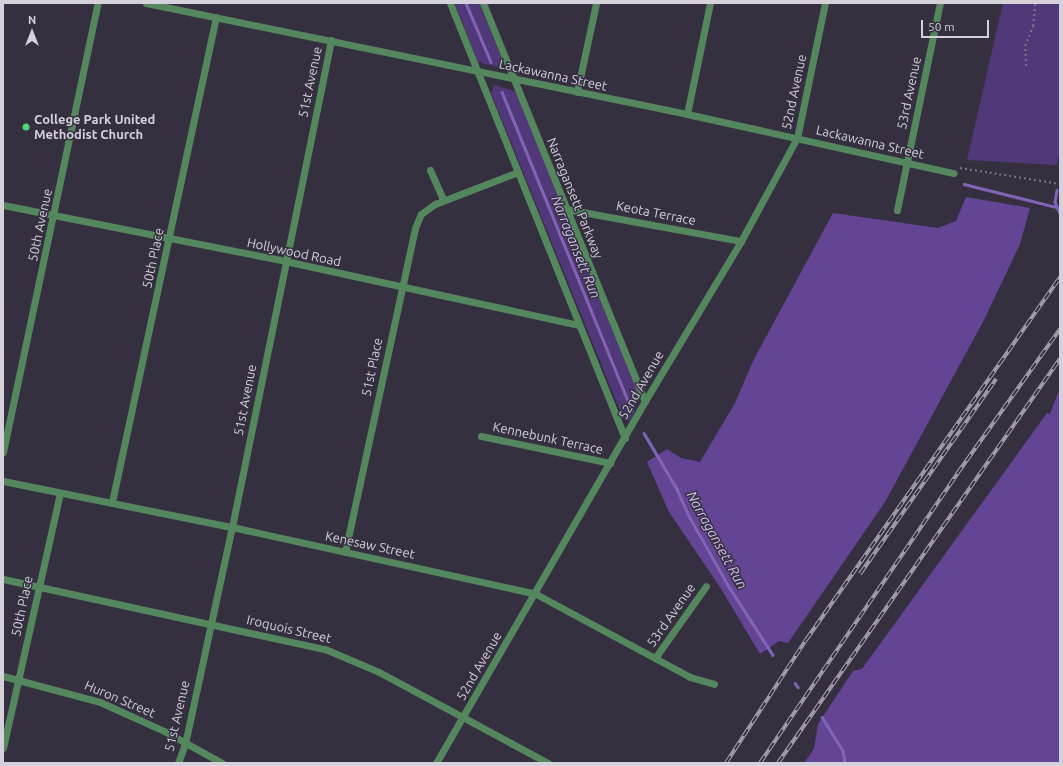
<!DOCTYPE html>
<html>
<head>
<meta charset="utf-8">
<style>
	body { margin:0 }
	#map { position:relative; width:1063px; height:766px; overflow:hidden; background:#353040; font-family:Ubuntu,sans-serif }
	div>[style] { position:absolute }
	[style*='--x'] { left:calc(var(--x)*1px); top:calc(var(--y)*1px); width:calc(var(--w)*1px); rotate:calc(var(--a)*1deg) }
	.green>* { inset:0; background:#513879 }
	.forest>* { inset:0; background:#644595 }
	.stream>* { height:2.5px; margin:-1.25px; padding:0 1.25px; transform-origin:1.25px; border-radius:1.25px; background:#8264b7 }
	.path>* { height:1.5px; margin-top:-0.75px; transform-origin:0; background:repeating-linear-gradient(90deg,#797582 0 2px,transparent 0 5px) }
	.street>* { height:7px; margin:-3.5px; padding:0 3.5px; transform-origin:3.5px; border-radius:3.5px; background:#54875e }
	.rail>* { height:4px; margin-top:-2px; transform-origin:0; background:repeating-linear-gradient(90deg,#353040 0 8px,#a7a3af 0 16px); box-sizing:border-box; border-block:1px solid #a7a3af }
	.dots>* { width:11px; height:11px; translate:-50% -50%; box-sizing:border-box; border:2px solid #353040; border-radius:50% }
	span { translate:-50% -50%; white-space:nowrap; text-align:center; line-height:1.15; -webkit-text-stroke:3px #353040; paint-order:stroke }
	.street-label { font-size:13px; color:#d4d1db }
	.poi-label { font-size:13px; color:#d4d1db; font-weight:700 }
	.left { translate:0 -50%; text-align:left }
	.water-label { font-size:14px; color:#d0c2ee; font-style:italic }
	.frame { position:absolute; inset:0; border:4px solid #d4d1db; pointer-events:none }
	.north { position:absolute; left:12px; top:12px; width:40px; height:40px; -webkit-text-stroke:3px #353040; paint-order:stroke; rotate:0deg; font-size:11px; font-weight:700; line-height:16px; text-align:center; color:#d4d1db }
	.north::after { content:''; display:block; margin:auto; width:14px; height:18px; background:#d4d1db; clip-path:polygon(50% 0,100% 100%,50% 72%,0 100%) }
	.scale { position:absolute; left:921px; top:20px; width:68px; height:18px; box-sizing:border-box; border:2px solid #d4d1db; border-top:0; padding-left:5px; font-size:12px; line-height:14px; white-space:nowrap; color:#d4d1db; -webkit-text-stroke:3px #353040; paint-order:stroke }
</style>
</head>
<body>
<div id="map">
	<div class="green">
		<i style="clip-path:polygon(455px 3px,479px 3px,502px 59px,501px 65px,497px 67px,478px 62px)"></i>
		<i style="clip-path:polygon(1003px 3px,1060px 3px,1060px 149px,1057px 165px,967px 160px)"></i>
		<i style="clip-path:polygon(495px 85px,516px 92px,640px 398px,630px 421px,624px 420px,491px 93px)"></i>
	</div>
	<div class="forest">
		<i style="clip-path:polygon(966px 197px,1030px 208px,1020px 244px,984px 320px,885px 502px,788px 643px,779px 641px,760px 654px,720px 587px,669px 512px,647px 462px,667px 449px,681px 458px,700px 462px,735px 403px,754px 359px,833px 213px,938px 228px,956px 221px)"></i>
		<i style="clip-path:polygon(1060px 388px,1060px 763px,804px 763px,814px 749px,818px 724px,853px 671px,862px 669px,1047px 413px,1050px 414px)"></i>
	</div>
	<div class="stream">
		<i style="--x:466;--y:3;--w:64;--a:67"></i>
		<i style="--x:502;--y:92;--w:344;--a:67.8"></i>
		<i style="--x:964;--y:184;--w:95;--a:14"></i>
		<i style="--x:1057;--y:190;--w:12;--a:99"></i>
		<i style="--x:1055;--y:202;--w:12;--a:66"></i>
		<i style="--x:644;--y:433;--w:65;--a:59.5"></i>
		<i style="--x:677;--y:489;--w:30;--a:66"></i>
		<i style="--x:689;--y:516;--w:79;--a:60.5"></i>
		<i style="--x:728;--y:585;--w:83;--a:57.3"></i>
		<i style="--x:795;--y:683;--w:5;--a:53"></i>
		<i style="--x:822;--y:717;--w:40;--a:58"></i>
		<i style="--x:843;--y:751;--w:12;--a:81"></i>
	</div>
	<div class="path">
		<i style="--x:1026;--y:66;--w:20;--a:-93"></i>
		<i style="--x:1025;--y:46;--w:22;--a:-68"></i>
		<i style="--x:1033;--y:26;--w:23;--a:-85"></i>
		<i style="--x:960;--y:168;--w:101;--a:9.1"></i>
	</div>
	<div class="street">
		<i style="--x:146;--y:3;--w:552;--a:11.59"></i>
		<i style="--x:687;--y:114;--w:273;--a:12.5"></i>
		<i style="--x:450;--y:3;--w:469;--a:68.1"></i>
		<i style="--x:483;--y:3;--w:430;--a:67.9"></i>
		<i style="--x:577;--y:92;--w:91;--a:-77.9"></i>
		<i style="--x:687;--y:114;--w:113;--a:-78.3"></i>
		<i style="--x:430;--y:170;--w:32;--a:66"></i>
		<i style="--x:3;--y:205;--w:288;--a:11.2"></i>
		<i style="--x:285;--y:261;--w:301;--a:12.3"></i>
		<i style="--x:566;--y:209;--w:178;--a:10.4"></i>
		<i style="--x:897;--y:210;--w:211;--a:-78.3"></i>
		<i style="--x:481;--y:436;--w:132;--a:11.8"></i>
		<i style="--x:3;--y:452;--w:459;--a:-78.1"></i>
		<i style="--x:3;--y:481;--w:234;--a:11.4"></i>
		<i style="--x:232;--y:527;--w:311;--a:12.4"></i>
		<i style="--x:536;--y:594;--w:175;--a:28.3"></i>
		<i style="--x:690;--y:677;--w:25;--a:16"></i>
		<i style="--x:112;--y:502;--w:496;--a:-77.9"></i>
		<i style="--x:345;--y:552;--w:331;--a:-77.8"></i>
		<i style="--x:415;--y:228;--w:15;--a:-67"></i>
		<i style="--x:421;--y:214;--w:17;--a:-36"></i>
		<i style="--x:435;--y:204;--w:89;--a:-21.1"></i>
		<i style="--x:3;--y:579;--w:330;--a:12.3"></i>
		<i style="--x:325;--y:649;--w:59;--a:23.1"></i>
		<i style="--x:379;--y:672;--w:192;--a:28.3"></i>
		<i style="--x:655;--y:658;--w:88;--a:-54.7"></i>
		<i style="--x:3;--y:676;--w:100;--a:15"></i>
		<i style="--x:100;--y:702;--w:70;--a:24.4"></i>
		<i style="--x:164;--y:731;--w:66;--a:28.9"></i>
		<i style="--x:3;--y:748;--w:261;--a:-77.4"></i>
		<i style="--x:178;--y:763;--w:20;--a:-70"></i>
		<i style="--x:185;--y:744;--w:222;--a:-77.8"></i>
		<i style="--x:232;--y:527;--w:497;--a:-78.5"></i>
		<i style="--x:436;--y:763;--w:418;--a:-60"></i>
		<i style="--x:645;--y:401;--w:187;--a:-59"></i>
		<i style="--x:741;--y:241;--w:117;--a:-61.5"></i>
		<i style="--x:797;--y:138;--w:138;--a:-78.3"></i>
	</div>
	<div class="rail">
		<i style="--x:860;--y:574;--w:238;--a:-55.1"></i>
		<i style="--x:726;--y:763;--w:147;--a:-57"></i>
		<i style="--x:806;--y:640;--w:443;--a:-55"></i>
		<i style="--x:760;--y:763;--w:350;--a:-55.7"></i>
		<i style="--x:957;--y:474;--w:178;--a:-54.6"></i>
		<i style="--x:778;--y:763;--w:493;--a:-55.1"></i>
	</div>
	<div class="dots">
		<i style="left:26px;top:127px;background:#50d674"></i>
	</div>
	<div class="street-label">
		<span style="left:553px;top:75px;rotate:12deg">Lackawanna Street</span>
		<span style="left:310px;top:82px;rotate:-78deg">51st Avenue</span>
		<span style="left:794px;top:92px;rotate:-78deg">52nd Avenue</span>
		<span style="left:909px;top:93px;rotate:-78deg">53rd Avenue</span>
		<span style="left:870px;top:142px;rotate:13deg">Lackawanna Street</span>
		<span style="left:575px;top:198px;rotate:68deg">Narragansett Parkway</span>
		<span style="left:656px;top:213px;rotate:11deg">Keota Terrace</span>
		<span style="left:40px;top:225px;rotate:-78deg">50th Avenue</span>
		<span style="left:294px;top:252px;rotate:12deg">Hollywood Road</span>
		<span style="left:153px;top:258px;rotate:-78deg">50th Place</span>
		<span style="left:372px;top:367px;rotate:-78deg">51st Place</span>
		<span style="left:641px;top:385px;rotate:-60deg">52nd Avenue</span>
		<span style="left:245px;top:400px;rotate:-79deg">51st Avenue</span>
		<span style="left:548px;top:438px;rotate:12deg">Kennebunk Terrace</span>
		<span style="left:370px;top:545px;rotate:12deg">Kenesaw Street</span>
		<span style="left:22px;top:606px;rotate:-78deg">50th Place</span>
		<span style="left:671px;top:615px;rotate:-55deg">53rd Avenue</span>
		<span style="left:289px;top:629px;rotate:13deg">Iroquois Street</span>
		<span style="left:479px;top:666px;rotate:-60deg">52nd Avenue</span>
		<span style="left:120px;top:699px;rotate:23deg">Huron Street</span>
		<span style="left:177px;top:716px;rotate:-77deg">51st Avenue</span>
	</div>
	<div class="poi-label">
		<span class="left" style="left:34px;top:127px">College Park United<br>Methodist Church</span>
	</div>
	<div class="water-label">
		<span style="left:576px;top:247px;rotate:68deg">Narragansett Run</span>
		<span style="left:717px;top:540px;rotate:61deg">Narragansett Run</span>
	</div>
	<div class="frame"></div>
	<div class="north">N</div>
	<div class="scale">50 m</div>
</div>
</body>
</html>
